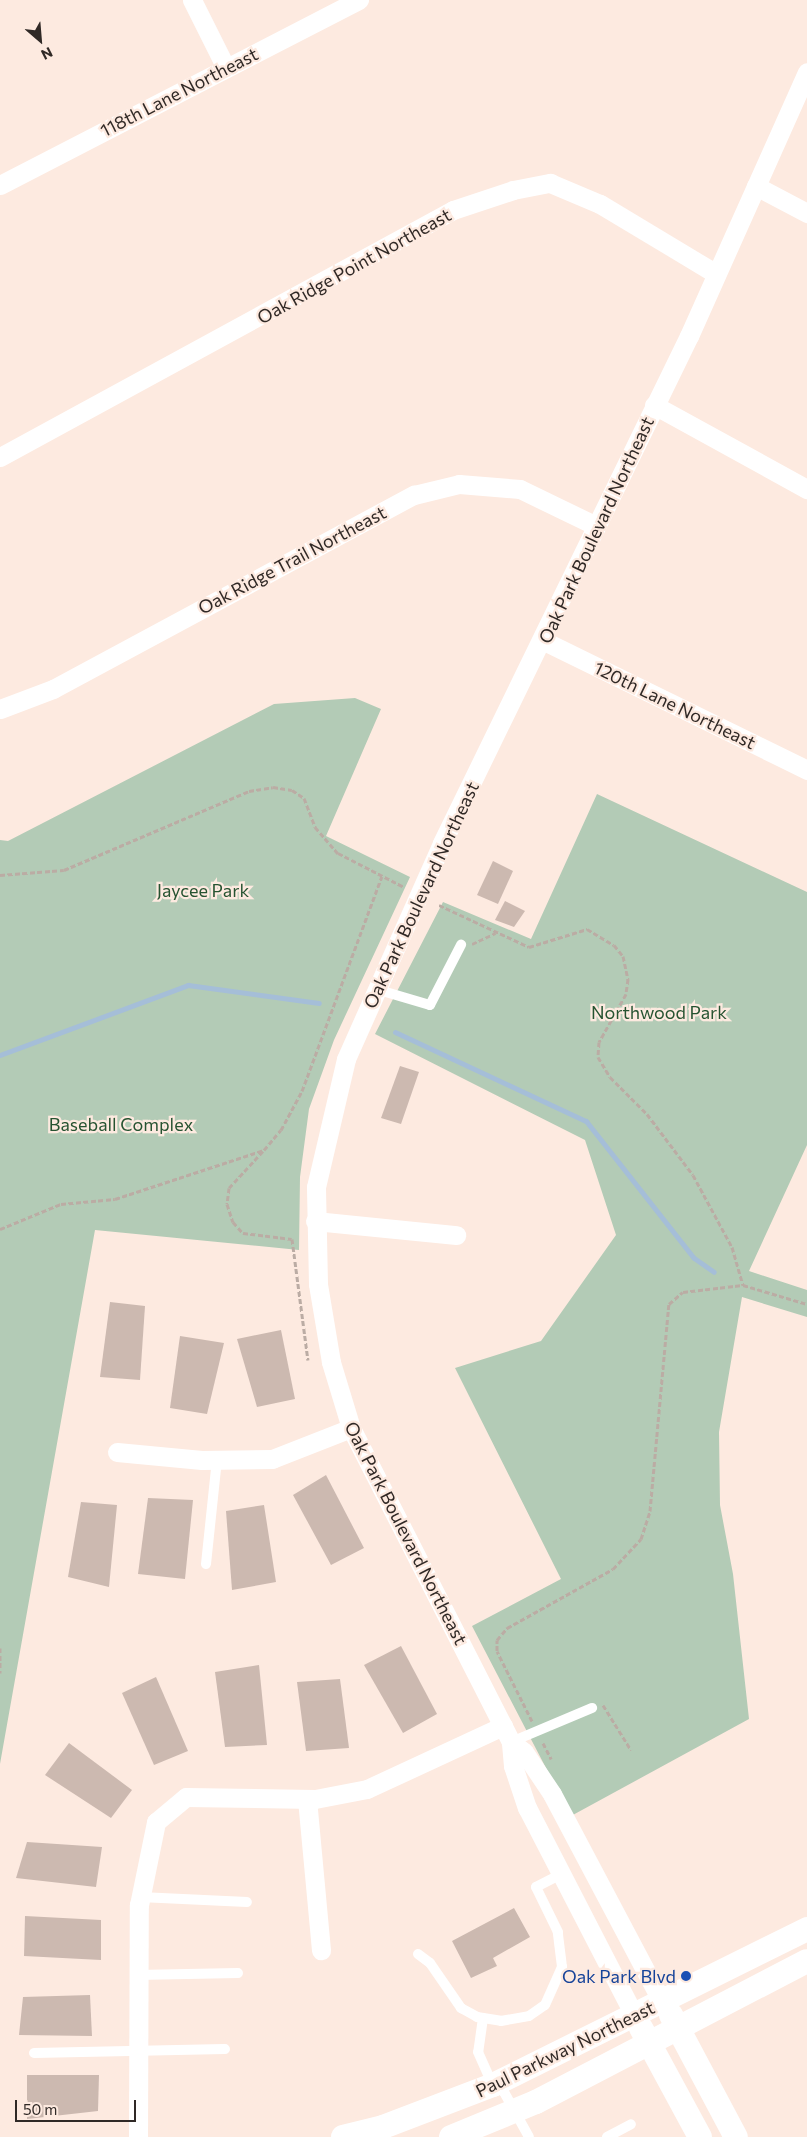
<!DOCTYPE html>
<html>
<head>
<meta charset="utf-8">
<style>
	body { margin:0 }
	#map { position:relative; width:807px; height:2137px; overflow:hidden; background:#fdeae0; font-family:Commissioner,sans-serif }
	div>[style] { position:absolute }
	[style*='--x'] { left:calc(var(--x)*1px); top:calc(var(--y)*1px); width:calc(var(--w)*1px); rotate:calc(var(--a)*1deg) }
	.green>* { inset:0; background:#b3cbb6 }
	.stream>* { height:5px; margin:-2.5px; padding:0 2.5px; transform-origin:2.5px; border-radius:2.5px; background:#a5bed8 }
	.building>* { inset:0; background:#ccb9b0 }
	.path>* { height:3px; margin-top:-1.5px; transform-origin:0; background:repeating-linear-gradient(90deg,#bbaca4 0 5px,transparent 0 7.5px) }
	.service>* { height:10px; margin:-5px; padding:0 5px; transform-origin:5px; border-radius:5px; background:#fff }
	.minor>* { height:19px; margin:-9.5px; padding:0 9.5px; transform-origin:9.5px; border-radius:9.5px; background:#fff }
	.tertiary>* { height:24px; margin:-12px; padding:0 12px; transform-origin:12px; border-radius:12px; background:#fff }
	.dots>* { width:14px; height:14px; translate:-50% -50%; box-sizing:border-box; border:2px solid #fdeae0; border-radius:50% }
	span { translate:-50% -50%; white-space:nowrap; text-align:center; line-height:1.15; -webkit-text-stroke:4.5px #fdeae0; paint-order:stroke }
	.street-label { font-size:18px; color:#302926 }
	.park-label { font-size:18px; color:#265331 }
	.transit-label { font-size:18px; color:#164399 }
	.right { translate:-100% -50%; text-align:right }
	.north { position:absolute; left:15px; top:15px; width:50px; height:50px; -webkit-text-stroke:4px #fdeae0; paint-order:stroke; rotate:153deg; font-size:14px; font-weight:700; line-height:20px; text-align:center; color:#302926 }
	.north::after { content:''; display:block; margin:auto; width:18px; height:22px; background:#302926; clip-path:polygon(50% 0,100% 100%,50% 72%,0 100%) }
	.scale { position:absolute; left:15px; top:2100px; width:121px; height:22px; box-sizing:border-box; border:2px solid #302926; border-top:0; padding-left:6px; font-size:15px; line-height:18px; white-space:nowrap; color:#302926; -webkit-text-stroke:4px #fdeae0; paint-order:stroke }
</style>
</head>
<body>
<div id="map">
	<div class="green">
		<i style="clip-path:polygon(355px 698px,381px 709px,326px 836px,410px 877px,334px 1040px,309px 1109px,300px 1177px,299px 1250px,95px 1230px,0 1764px,0 840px,8px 841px,274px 704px)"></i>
		<i style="clip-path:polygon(597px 794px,807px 892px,807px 1145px,749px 1271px,807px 1290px,807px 1317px,742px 1297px,719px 1432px,720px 1505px,733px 1574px,749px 1719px,571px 1816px,472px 1626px,561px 1579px,455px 1368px,541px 1341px,616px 1235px,585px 1140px,375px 1034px,443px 902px,531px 939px)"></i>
	</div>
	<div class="stream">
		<i style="--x:395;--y:1032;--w:211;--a:25"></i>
		<i style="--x:586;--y:1121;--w:174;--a:51.8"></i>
		<i style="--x:694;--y:1258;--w:24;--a:35"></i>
		<i style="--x:0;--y:1055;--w:201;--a:-20.4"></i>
		<i style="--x:188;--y:985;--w:132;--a:7.8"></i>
	</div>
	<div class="building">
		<i style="clip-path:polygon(493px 861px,513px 871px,498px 904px,477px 895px)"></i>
		<i style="clip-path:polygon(505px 901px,525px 911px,514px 927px,495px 920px)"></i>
		<i style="clip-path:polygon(400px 1066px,419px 1072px,401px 1124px,381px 1118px)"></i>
		<i style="clip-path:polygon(110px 1302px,145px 1306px,140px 1380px,100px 1377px)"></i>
		<i style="clip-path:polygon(281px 1330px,295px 1399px,257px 1407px,237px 1339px)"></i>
		<i style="clip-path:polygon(180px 1336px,224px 1343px,207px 1414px,170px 1408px)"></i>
		<i style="clip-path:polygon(326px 1475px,364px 1548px,331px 1565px,293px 1495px)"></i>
		<i style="clip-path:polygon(148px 1498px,193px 1500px,185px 1579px,138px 1574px)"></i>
		<i style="clip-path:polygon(81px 1502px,117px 1505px,109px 1587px,68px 1577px)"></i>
		<i style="clip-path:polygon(264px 1505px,276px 1582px,232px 1590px,226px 1511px)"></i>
		<i style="clip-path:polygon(401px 1646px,437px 1714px,403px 1733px,364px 1665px)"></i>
		<i style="clip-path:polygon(259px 1665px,267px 1745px,225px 1747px,215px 1672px)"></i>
		<i style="clip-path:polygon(156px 1677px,188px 1751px,154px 1765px,122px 1693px)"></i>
		<i style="clip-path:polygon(340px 1679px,349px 1748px,306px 1751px,297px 1682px)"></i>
		<i style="clip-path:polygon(69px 1743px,132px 1790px,111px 1818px,45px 1775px)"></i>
		<i style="clip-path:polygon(27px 1842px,102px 1847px,96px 1887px,16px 1878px)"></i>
		<i style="clip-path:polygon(514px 1908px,530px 1937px,493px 1958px,497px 1966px,471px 1978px,452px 1941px)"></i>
		<i style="clip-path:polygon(25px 1916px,101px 1920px,101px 1960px,24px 1956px)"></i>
		<i style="clip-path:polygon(90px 1995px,92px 2036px,19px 2035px,23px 1997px)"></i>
		<i style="clip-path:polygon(27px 2075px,99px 2075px,98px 2111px,27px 2119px)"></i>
	</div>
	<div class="path">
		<i style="--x:0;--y:875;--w:64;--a:-4.5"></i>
		<i style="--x:64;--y:870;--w:201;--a:-23.1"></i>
		<i style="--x:249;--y:791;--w:24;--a:-9"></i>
		<i style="--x:273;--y:787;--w:19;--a:9"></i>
		<i style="--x:292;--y:790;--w:14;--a:34"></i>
		<i style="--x:304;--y:798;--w:31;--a:69"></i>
		<i style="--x:315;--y:827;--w:35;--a:49"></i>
		<i style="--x:338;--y:853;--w:74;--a:27.3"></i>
		<i style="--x:439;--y:905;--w:99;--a:25"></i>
		<i style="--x:529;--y:947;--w:61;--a:-17.2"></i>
		<i style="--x:587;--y:929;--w:31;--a:31"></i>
		<i style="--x:614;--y:945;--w:14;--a:51"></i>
		<i style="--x:623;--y:956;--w:24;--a:78"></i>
		<i style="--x:628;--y:979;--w:15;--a:98"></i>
		<i style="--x:626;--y:994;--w:55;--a:119.4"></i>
		<i style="--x:599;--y:1042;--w:15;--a:94"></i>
		<i style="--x:598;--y:1057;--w:23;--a:59"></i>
		<i style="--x:610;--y:1077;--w:52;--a:45"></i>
		<i style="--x:647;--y:1114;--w:76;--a:53"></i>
		<i style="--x:693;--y:1175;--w:82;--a:61.6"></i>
		<i style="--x:732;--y:1247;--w:40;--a:74"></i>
		<i style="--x:472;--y:944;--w:26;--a:-25"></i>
		<i style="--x:263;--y:1151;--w:50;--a:132.6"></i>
		<i style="--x:229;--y:1188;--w:16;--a:97"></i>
		<i style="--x:227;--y:1204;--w:19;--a:72"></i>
		<i style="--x:233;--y:1222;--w:15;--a:48"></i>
		<i style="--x:243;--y:1233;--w:49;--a:7"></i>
		<i style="--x:292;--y:1239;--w:122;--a:82.5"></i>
		<i style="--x:0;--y:1229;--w:66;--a:-22.3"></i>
		<i style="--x:61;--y:1204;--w:54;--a:-5.3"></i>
		<i style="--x:115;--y:1199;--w:157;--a:-18.2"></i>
		<i style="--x:264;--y:1150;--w:26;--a:-50"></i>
		<i style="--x:281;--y:1130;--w:44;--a:-61.7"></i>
		<i style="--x:302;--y:1091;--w:229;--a:-69.6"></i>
		<i style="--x:0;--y:1648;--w:25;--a:90"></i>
		<i style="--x:603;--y:1705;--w:53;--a:58.1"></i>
		<i style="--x:532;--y:1721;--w:78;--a:-116.6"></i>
		<i style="--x:497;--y:1651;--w:11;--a:-90"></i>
		<i style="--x:497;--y:1640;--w:16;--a:-50"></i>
		<i style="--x:507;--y:1628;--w:121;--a:-29.1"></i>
		<i style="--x:613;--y:1569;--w:41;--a:-47"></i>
		<i style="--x:641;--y:1539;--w:29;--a:-72"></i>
		<i style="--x:650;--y:1511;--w:208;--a:-84.8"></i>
		<i style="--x:669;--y:1304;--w:18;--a:-41"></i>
		<i style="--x:683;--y:1292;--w:60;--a:-6.7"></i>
		<i style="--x:743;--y:1285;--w:67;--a:16.5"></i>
		<i style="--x:543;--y:1743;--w:18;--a:63"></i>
	</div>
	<div class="service">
		<i style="--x:379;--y:990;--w:53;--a:16.4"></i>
		<i style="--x:430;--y:1005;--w:68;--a:-62.7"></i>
		<i style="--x:206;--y:1564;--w:105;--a:-84"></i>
		<i style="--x:511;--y:1742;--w:88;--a:-22.8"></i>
		<i style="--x:140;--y:1897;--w:107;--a:2.7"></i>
		<i style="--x:418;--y:1954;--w:15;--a:37"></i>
		<i style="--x:430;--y:1963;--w:55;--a:55.4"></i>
		<i style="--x:461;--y:2008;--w:18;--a:29"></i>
		<i style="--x:477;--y:2017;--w:24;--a:9"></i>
		<i style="--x:501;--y:2021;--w:28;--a:-10"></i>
		<i style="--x:529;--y:2016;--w:19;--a:-35"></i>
		<i style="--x:545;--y:2005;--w:42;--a:-65.9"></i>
		<i style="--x:562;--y:1967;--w:35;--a:-97"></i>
		<i style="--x:558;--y:1932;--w:50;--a:-116.1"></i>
		<i style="--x:536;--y:1887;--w:28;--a:-27"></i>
		<i style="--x:137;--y:1975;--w:101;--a:-1.1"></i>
		<i style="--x:483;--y:2018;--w:34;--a:98"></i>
		<i style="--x:478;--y:2052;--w:36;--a:66"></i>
		<i style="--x:493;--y:2085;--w:13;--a:32"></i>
		<i style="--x:504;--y:2092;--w:51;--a:60.9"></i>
		<i style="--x:34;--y:2053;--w:191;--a:-1.2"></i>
		<i style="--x:607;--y:2137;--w:27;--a:-28"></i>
	</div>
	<div class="minor">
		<i style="--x:192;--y:0;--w:76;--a:63.4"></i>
		<i style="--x:0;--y:185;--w:404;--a:-27.3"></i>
		<i style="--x:756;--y:186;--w:58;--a:27.9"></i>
		<i style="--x:654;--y:405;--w:175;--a:28.8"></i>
		<i style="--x:0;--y:457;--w:516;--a:-28.6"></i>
		<i style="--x:453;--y:210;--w:63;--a:-18.4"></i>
		<i style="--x:513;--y:190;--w:38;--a:-11"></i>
		<i style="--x:550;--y:183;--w:54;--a:22.8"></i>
		<i style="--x:600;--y:204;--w:134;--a:31"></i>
		<i style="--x:544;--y:641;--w:293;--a:26.1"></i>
		<i style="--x:0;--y:709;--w:57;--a:-20.7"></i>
		<i style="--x:53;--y:689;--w:410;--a:-28.3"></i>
		<i style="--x:414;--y:495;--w:46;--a:-13.7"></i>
		<i style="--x:459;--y:484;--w:61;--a:4.7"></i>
		<i style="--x:520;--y:489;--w:82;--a:25.9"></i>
		<i style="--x:315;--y:1221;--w:142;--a:5.7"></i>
		<i style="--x:117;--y:1452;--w:85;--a:5.4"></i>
		<i style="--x:202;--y:1460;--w:70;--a:-0.8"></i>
		<i style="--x:272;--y:1459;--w:85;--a:-21.4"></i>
		<i style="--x:511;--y:1742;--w:16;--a:38"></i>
		<i style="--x:524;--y:1752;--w:50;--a:56.3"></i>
		<i style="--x:552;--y:1794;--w:235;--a:62.1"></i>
		<i style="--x:307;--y:1799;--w:152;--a:84.7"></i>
		<i style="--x:633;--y:2013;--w:231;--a:-117.3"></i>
		<i style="--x:527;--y:1808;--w:44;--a:-108.4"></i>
		<i style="--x:513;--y:1766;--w:24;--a:-95"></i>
		<i style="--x:511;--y:1742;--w:352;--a:-117"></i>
		<i style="--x:351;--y:1428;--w:69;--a:-106.9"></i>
		<i style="--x:331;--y:1362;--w:79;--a:-99.5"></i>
		<i style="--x:318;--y:1284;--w:97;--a:-91.2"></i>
		<i style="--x:316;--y:1187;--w:131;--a:-76.8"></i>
		<i style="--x:346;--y:1059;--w:236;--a:-66"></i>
		<i style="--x:442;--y:843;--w:564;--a:-64.03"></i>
		<i style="--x:689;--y:336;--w:289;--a:-65.9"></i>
		<i style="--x:138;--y:2137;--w:232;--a:-89.8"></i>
		<i style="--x:139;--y:1905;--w:85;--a:-78.4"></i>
		<i style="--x:156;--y:1822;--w:39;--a:-40"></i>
		<i style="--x:186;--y:1797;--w:129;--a:0.9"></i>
		<i style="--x:315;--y:1799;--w:53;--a:-10.9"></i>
		<i style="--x:367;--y:1789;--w:150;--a:-24.9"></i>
	</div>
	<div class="tertiary">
		<i style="--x:671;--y:2015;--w:138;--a:62"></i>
		<i style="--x:641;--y:2028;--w:124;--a:61.6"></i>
		<i style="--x:343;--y:2137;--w:41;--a:-14"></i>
		<i style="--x:383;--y:2127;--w:118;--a:-20.9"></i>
		<i style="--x:493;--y:2085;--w:351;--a:-26.4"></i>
		<i style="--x:451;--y:2137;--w:92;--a:-22.4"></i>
		<i style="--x:536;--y:2102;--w:305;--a:-27.5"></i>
	</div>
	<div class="dots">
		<i style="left:686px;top:1976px;background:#1a4fb4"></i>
	</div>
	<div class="street-label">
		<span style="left:179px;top:92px;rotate:-27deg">118th Lane Northeast</span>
		<span style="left:354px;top:266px;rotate:-29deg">Oak Ridge Point Northeast</span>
		<span style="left:596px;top:530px;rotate:-65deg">Oak Park Boulevard Northeast</span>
		<span style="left:292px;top:560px;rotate:-28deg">Oak Ridge Trail Northeast</span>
		<span style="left:675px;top:705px;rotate:26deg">120th Lane Northeast</span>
		<span style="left:421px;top:895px;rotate:-65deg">Oak Park Boulevard Northeast</span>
		<span style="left:406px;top:1533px;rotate:63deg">Oak Park Boulevard Northeast</span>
		<span style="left:565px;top:2049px;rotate:-26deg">Paul Parkway Northeast</span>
	</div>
	<div class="park-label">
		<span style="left:203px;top:890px">Jaycee Park</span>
		<span style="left:659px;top:1012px">Northwood Park</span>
		<span style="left:121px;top:1124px">Baseball Complex</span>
	</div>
	<div class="transit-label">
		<span class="right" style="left:676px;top:1976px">Oak Park Blvd</span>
	</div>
	<div class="north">N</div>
	<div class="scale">50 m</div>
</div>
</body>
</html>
